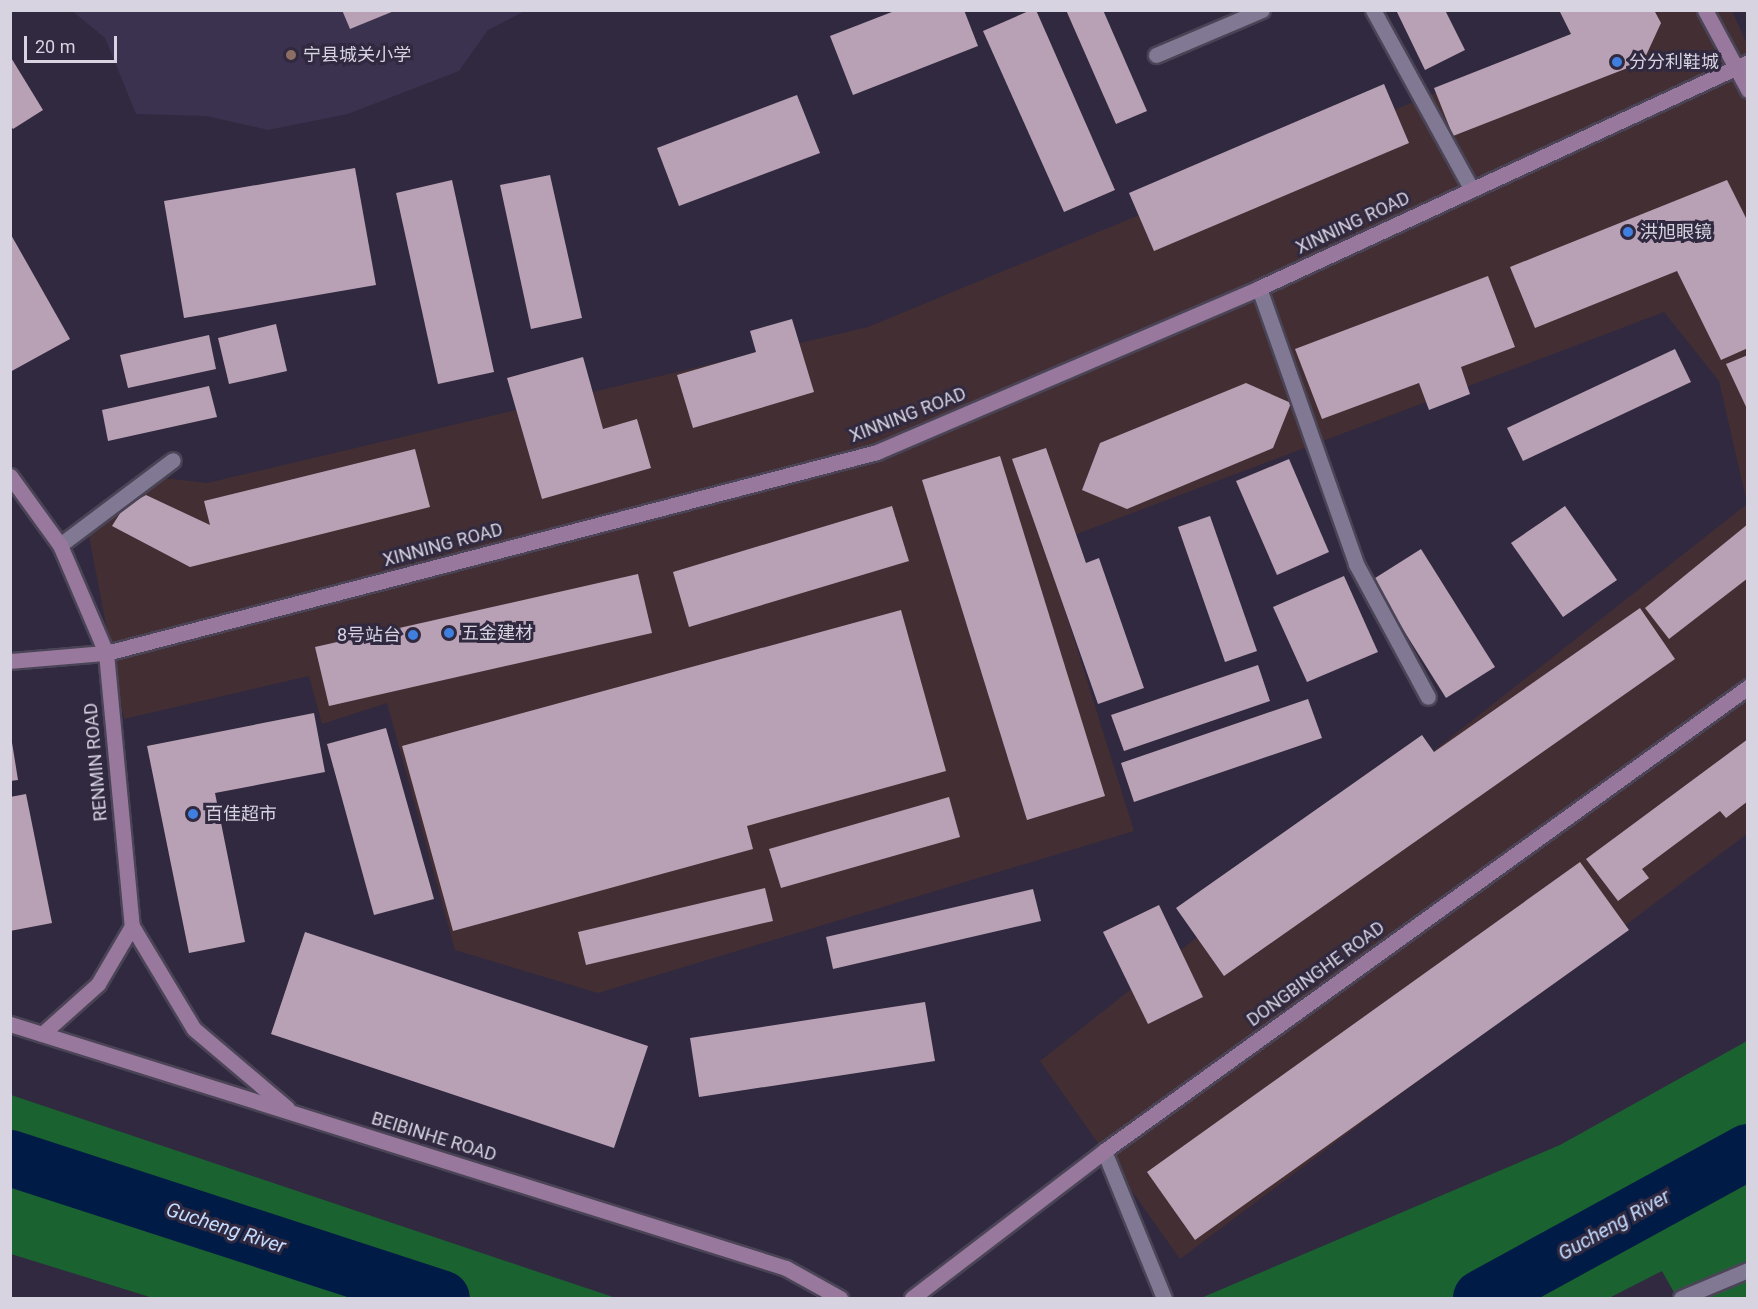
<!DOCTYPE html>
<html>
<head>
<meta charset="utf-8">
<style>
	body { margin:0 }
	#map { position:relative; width:1758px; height:1309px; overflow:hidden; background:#30293f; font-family:Roboto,"Noto Sans SC",sans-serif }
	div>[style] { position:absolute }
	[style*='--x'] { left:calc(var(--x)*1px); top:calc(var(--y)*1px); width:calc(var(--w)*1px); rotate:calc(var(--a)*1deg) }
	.commercial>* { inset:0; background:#432f33 }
	.built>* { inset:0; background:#3a324e }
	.green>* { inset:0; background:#1b6231 }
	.river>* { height:56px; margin:-28px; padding:0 28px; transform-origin:28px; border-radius:28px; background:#001b46 }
	.building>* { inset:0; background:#b9a1b5 }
	.roads { filter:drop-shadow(2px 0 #4a4456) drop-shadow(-2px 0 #4a4456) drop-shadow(0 2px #4a4456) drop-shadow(0 -2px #4a4456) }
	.lane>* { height:15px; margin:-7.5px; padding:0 7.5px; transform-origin:7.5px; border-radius:7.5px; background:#817993 }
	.street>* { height:15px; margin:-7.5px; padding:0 7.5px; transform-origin:7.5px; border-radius:7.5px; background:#817993 }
	.secondary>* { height:15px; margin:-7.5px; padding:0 7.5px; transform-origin:7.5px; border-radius:7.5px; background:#98789c }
	.dots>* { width:16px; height:16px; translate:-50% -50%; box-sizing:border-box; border:3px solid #30293f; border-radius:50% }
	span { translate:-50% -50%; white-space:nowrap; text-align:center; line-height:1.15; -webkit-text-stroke:6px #30293f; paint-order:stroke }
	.poi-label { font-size:18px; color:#d7d3e1 }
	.left { translate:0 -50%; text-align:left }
	.right { translate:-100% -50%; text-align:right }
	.street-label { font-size:18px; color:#d7d3e1 }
	.water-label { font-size:20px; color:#c2dbff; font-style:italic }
	.frame { position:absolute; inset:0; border:12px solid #d7d3e1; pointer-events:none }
	.scale { position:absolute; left:24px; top:36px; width:93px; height:27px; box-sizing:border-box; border:3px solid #d7d3e1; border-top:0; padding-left:8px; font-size:18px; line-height:21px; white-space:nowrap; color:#d7d3e1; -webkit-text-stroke:4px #30293f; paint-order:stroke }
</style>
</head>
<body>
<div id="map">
	<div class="commercial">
		<i style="clip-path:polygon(1634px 11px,1732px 11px,1747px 44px,1747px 503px,1719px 381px,1664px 312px,1045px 546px,1134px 831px,598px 993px,455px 950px,387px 703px,322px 724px,309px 676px,124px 719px,89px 536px,155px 477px,207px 483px,868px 327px)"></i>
		<i style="clip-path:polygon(1747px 504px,1747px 834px,1180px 1259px,1040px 1061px)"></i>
	</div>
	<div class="built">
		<i style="clip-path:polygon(72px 11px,525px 11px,488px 30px,459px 71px,348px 114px,268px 130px,206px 116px,136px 114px,105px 38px)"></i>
	</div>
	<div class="green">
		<i style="clip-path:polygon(1747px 1041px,1747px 1298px,1677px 1298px,1662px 1271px,1609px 1298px,1201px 1298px,1560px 1145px)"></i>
		<i style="clip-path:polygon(11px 1095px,616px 1298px,153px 1298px,11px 1254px)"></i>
	</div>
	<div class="river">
		<i style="--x:10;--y:1158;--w:454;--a:18"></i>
		<i style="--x:1481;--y:1298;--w:304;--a:-28.7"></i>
	</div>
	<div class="building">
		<i style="clip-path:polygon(342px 10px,394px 10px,394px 11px,350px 29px)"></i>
		<i style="clip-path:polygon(897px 10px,964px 10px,978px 46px,853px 95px,830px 36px)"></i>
		<i style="clip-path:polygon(1031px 10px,1036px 10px,1115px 190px,1064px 212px,983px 31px)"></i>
		<i style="clip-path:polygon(1066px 10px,1103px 10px,1147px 111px,1116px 124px)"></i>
		<i style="clip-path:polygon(1396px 10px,1445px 10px,1465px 50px,1425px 70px)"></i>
		<i style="clip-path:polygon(1559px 10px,1654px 10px,1661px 23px,1643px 62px,1453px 136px,1434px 88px,1571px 34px)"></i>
		<i style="clip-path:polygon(10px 56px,43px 110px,13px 129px,10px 125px)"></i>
		<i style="clip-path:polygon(1384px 84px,1409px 143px,1154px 251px,1129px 193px)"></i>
		<i style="clip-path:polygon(797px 95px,820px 153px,679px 206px,657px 148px)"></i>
		<i style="clip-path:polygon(355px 168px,376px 285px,184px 318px,164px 201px)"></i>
		<i style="clip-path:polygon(550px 175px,582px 318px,531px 329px,500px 185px)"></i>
		<i style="clip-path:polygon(452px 180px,494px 372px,438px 384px,396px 193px)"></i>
		<i style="clip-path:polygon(1727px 180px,1748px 222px,1748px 348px,1721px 360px,1677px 271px,1535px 328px,1510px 267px)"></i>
		<i style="clip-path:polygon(10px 233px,70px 339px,10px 372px)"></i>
		<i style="clip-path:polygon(1488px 276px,1515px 347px,1461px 367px,1470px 394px,1429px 410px,1419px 383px,1322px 419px,1295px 349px)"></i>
		<i style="clip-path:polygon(792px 319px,814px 392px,693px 428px,677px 375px,756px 352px,750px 331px)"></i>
		<i style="clip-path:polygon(276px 324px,287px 371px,229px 384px,218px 338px)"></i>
		<i style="clip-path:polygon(209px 335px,216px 369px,128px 388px,120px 355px)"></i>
		<i style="clip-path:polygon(1675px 349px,1691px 382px,1523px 461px,1507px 428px)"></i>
		<i style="clip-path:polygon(1748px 355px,1748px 411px,1726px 364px)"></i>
		<i style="clip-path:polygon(583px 357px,603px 429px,637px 419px,651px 468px,542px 499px,507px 378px)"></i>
		<i style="clip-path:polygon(1246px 383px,1291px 403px,1273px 448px,1127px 509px,1082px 490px,1100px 443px)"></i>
		<i style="clip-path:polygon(209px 386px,217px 417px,108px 441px,102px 410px)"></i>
		<i style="clip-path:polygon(1046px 448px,1086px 563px,1099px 558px,1144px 688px,1098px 704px,1012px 459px)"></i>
		<i style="clip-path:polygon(415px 449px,430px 507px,190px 567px,112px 526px,124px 507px,146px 495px,210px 525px,204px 501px)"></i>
		<i style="clip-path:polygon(1000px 456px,1105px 796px,1027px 820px,922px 480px)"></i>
		<i style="clip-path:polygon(1289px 459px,1329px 552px,1277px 575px,1236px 481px)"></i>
		<i style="clip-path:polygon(892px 506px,909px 561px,689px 627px,673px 572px)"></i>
		<i style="clip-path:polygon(1565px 506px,1617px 580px,1563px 617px,1511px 543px)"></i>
		<i style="clip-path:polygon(1210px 516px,1257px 651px,1225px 662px,1178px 527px)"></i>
		<i style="clip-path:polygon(1748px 524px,1748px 578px,1669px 639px,1645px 608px)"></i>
		<i style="clip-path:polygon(1421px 549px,1495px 667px,1446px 698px,1372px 580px)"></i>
		<i style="clip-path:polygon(638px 574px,652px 633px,329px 706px,315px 647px)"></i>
		<i style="clip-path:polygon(1344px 576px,1378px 652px,1307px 682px,1273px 607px)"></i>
		<i style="clip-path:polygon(1640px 608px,1675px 659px,1224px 976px,1176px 908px,1422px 735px,1434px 752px)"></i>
		<i style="clip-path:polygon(901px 610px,946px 771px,747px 826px,753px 849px,453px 931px,402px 746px)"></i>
		<i style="clip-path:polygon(1258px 665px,1270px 701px,1124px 751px,1111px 715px)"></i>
		<i style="clip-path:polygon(1308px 699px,1322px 738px,1134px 802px,1121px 763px)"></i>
		<i style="clip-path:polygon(314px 713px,325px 772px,215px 793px,245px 942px,189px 953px,147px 746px)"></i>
		<i style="clip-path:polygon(386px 728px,434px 899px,374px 915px,327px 744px)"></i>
		<i style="clip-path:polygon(10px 730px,18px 780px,10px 781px)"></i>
		<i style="clip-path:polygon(1748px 739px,1748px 801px,1726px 818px,1720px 811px,1642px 869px,1649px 878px,1618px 901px,1586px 859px)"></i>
		<i style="clip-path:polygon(26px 794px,52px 923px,10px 931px,10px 797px)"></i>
		<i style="clip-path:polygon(949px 797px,960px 837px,781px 888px,769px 849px)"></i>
		<i style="clip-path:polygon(1580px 862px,1629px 930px,1195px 1240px,1147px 1172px)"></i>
		<i style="clip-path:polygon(765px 888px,773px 921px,586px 965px,578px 932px)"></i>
		<i style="clip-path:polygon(1033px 889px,1041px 921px,833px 969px,826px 937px)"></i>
		<i style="clip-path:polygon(1159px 905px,1203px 997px,1148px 1024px,1103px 932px)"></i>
		<i style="clip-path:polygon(305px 932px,648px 1046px,614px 1148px,271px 1034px)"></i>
		<i style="clip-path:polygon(925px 1002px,935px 1061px,699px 1097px,690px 1038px)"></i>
	</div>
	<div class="roads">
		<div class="lane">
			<i style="--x:1373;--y:10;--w:205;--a:61.2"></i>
			<i style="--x:1156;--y:55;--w:115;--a:-23"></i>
			<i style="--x:1259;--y:288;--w:293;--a:70.6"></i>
			<i style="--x:1356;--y:564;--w:151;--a:61.6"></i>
			<i style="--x:60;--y:545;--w:141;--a:-37"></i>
		</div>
		<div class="street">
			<i style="--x:1104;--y:1151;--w:159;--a:67.8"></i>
			<i style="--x:1681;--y:1298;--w:73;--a:-22.7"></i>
		</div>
		<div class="secondary">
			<i style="--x:1705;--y:10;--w:91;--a:61.7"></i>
			<i style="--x:10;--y:476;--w:85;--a:54.1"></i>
			<i style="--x:60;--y:545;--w:117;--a:66.9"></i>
			<i style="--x:106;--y:653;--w:274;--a:84.6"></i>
			<i style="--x:132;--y:926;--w:67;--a:120.4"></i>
			<i style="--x:98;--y:984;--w:75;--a:138.2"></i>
			<i style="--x:10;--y:661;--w:96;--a:-4.8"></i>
			<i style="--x:106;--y:653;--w:797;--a:-14.61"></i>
			<i style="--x:877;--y:452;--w:416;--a:-23.2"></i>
			<i style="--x:1259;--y:288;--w:539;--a:-24.8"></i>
			<i style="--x:132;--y:926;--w:120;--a:59"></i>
			<i style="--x:194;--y:1029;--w:122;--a:40.3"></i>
			<i style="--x:10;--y:1024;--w:813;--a:17.45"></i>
			<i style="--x:786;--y:1268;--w:62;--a:29.1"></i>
			<i style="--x:912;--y:1298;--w:242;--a:-37.4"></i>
			<i style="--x:1104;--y:1151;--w:794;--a:-35.77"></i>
		</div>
	</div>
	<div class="dots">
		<i style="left:291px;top:55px;background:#8d6e63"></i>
		<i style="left:1617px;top:62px;background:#3f7fe0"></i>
		<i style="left:1628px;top:232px;background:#3f7fe0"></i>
		<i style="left:449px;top:633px;background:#3f7fe0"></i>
		<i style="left:413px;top:635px;background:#3f7fe0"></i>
		<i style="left:193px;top:814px;background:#3f7fe0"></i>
	</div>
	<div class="poi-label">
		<span class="left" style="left:303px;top:55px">宁县城关小学</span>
		<span class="left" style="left:1629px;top:62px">分分利鞋城</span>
		<span class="left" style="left:1640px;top:232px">洪旭眼镜</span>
		<span class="left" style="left:461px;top:633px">五金建材</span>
		<span class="right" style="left:401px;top:635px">8号站台</span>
		<span class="left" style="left:205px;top:814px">百佳超市</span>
	</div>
	<div class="street-label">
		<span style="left:1353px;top:223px;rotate:-25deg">XINNING ROAD</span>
		<span style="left:908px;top:415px;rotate:-21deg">XINNING ROAD</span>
		<span style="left:443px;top:545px;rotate:-15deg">XINNING ROAD</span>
		<span style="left:96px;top:762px;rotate:-95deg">RENMIN ROAD</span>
		<span style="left:1316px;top:974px;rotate:-36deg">DONGBINGHE ROAD</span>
		<span style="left:434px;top:1137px;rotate:17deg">BEIBINHE ROAD</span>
	</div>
	<div class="water-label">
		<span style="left:1614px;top:1225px;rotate:-29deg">Gucheng River</span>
		<span style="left:226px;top:1228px;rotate:18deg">Gucheng River</span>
	</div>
	<div class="frame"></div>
	<div class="scale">20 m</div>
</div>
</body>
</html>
